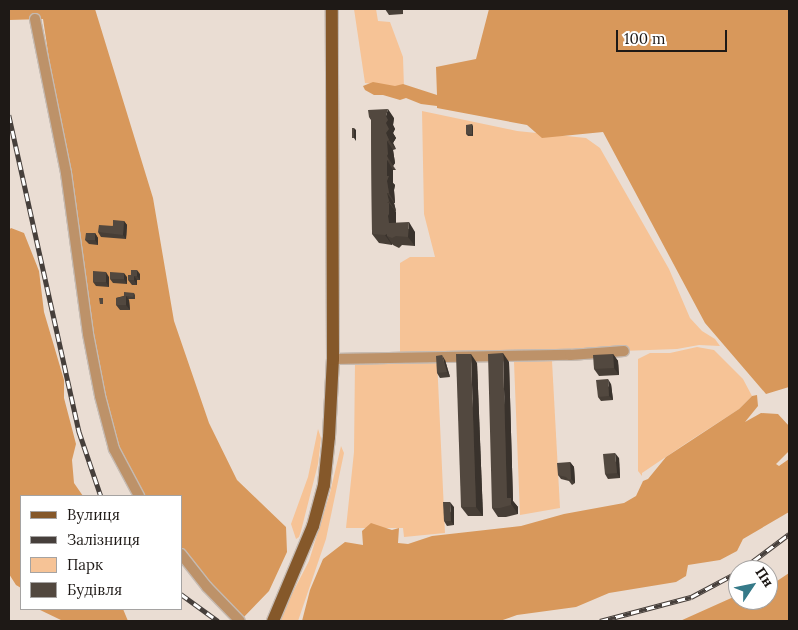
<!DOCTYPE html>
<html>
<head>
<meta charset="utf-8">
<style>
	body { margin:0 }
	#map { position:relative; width:798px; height:630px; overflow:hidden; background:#eaddd3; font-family:Lora,serif }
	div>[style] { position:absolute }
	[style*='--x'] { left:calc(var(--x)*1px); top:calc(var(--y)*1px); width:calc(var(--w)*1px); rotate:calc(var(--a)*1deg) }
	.green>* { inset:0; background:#f6c396 }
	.forest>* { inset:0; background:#d8985b }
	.roads { filter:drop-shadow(1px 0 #c5bab1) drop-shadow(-1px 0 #c5bab1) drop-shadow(0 1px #c5bab1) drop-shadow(0 -1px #c5bab1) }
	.minor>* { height:10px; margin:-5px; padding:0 5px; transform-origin:5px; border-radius:5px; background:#bd9269 }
	.major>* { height:12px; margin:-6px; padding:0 6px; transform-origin:6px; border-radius:6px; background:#85582a }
	.rail>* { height:4.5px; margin-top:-2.25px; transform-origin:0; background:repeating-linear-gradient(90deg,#fff 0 8px,#463f3b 0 16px); box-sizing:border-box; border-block:1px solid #463f3b }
	.wall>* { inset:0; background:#473e36 }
	.shaded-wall>* { inset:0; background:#39322c }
	.building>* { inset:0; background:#52483f }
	span { translate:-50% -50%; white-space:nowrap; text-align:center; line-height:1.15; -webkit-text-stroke:5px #fff; paint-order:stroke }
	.frame { position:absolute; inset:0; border:10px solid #1e1916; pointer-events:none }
	.legend { position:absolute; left:20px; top:495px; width:162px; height:115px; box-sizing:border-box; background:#fff; border:1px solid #a5a3a2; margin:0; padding:6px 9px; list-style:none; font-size:15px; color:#1e1916 }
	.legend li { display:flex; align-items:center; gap:10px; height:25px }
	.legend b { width:25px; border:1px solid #a5a3a2 }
	.north { position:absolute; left:728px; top:560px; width:50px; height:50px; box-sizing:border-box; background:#fff; border:1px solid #a5a3a2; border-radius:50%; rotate:56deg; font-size:14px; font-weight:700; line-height:20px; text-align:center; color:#1e1916 }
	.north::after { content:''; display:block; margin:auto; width:18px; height:22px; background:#367a89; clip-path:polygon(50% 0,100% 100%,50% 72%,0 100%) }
	.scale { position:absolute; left:616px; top:30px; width:111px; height:22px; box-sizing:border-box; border:2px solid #1e1916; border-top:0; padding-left:6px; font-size:15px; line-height:18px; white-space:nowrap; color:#1e1916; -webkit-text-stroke:4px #fff; paint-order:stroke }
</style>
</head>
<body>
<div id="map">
	<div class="green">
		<i style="clip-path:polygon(354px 9px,376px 9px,378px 21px,390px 22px,403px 57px,404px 88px,365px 83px)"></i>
		<i style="clip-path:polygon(422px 111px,517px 131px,586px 138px,600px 148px,669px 269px,690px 318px,702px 331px,715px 339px,720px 346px,699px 345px,677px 349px,538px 354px,479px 350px,400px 355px,400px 263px,410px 257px,435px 257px,424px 214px)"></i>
		<i style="clip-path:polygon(697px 347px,714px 350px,743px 379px,752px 396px,739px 409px,691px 440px,642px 473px,642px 476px,638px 471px,638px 359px,650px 353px,670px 353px)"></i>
		<i style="clip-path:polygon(437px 359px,445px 533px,404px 537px,403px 528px,346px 528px,354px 452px,355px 362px)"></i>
		<i style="clip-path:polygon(552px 361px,560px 508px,520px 515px,514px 362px)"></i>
		<i style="clip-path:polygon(318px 429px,321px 438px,318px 464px,301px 531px,299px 537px,296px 539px,291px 524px,308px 477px)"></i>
		<i style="clip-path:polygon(341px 446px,344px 453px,326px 539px,298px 621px,278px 621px,309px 561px,330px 493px)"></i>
	</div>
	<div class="forest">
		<i style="clip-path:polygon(9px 9px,95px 9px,153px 198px,174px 321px,209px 423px,237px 480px,286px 527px,287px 552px,269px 591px,241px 620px,181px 547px,181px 496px,143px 496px,116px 443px,86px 302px,43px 19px,9px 20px)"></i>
		<i style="clip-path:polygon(489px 9px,789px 9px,789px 387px,766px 394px,705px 323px,603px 132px,542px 138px,527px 125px,437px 108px,437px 106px,421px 104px,406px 98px,400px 100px,383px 95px,374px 95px,365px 90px,363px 86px,373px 82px,395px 86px,403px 84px,437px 95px,436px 67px,476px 59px)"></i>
		<i style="clip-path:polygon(11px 228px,24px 233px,39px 271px,44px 312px,64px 380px,64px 398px,76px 444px,72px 460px,74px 483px,83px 496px,21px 496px,21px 588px,16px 585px,9px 574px,9px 230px)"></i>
		<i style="clip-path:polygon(757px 395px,758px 406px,745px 422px,761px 413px,778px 414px,789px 426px,789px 451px,776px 464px,779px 466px,789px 459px,789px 512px,743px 539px,737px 551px,720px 560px,688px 565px,686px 576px,676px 582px,609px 593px,576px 607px,517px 615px,500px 621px,302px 621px,310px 590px,323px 559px,345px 542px,363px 545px,362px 531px,371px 523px,392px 530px,399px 528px,398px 543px,408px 544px,432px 536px,521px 526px,564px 514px,624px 503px,636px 496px,643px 481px,648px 479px,666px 457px,739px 409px,752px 396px)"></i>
		<i style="clip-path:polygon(789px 573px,789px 621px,680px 621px,738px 595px,738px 600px,768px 600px,768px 587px)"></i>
		<i style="clip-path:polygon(38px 609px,123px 609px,128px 621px,63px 621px)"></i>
	</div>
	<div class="roads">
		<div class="minor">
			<i style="--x:35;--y:19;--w:157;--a:78.6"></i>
			<i style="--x:66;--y:173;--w:162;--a:82.2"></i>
			<i style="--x:88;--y:334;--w:63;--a:79"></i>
			<i style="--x:100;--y:396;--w:55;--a:75.2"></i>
			<i style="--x:114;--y:449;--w:53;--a:62"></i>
			<i style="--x:333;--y:359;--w:237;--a:-1"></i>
			<i style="--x:570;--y:355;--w:54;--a:-4.2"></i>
			<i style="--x:181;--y:554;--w:42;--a:51.8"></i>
			<i style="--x:207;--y:587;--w:47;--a:45.9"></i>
		</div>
		<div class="major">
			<i style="--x:273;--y:621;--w:103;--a:-67.2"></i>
			<i style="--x:313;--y:526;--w:42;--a:-75"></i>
			<i style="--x:324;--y:485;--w:48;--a:-84.1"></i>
			<i style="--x:329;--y:437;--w:78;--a:-87.1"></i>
			<i style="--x:333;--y:359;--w:350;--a:-90.2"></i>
		</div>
	</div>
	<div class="rail">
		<i style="--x:9;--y:115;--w:324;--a:77.5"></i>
		<i style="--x:79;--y:431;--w:69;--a:71.3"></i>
		<i style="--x:741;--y:570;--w:60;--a:-36.9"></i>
		<i style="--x:181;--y:594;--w:46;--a:36.1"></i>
		<i style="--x:600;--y:621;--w:94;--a:-14.8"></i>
		<i style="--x:691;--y:597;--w:53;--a:-28"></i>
	</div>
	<div class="wall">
		<i style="clip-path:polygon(385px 9px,403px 9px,403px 14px,389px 15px)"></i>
		<i style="clip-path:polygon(369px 117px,394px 118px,393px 125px,395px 129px,393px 133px,396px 138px,393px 143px,396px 149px,393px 150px,395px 163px,393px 166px,396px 170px,393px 170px,393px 183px,395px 185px,394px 190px,395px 203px,394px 203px,396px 211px,395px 211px,396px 212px,396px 223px,415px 232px,415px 246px,402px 245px,399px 248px,393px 245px,392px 244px,392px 245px,379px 243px,372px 234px,371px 120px)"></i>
		<i style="clip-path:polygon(472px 124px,473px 127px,473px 136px,468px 136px,466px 134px)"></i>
		<i style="clip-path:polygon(124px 221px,127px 225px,126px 239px,101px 237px,98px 232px)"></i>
		<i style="clip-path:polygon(95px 233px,98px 238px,98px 245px,89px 244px,85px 240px)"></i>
		<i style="clip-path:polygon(140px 274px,140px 280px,137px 280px,137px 285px,132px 285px,128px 280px,131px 275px)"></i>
		<i style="clip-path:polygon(109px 277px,109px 287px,96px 286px,93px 282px)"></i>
		<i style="clip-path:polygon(127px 277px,127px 284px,113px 283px,110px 279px)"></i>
		<i style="clip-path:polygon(134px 293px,135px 295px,135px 299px,128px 299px,129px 300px,130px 310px,120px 310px,116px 305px,116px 298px)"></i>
		<i style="clip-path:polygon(613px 354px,618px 361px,619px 375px,599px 376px,594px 369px)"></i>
		<i style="clip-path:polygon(445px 360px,450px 377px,440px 378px,437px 373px)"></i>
		<i style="clip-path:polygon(509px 362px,513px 501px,518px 507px,518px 514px,506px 517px,498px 517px,492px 508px)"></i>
		<i style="clip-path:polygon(477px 363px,483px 516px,468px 516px,461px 507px)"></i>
		<i style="clip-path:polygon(611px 384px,613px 400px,601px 401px,598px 397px)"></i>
		<i style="clip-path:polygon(619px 458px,620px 478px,608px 479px,605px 474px)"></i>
		<i style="clip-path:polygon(570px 462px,574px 467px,575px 483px,572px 485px,569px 481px,561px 479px,558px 475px)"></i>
		<i style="clip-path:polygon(454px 507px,454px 525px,447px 526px,444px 521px)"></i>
	</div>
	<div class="shaded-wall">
		<i style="clip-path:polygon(388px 109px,394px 118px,393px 125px,395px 129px,393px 133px,396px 138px,393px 143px,396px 149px,389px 140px,386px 133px,386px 116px)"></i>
		<i style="clip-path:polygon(472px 124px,473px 127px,473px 136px,472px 134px)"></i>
		<i style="clip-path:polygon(354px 128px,356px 130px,356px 141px,354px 138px)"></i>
		<i style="clip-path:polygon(387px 141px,393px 150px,395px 163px,393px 166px,396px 170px,387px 156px)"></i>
		<i style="clip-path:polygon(387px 160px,393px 170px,393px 183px,395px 185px,394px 190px,395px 203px,389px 193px,387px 181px)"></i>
		<i style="clip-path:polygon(387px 193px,394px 203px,396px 211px,389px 201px)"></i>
		<i style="clip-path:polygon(389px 203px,396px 212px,396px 223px,389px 223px,388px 216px)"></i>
		<i style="clip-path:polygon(124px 221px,127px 225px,126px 239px,123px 235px)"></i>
		<i style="clip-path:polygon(409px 222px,415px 232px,415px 246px,408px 237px)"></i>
		<i style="clip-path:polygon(95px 233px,98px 238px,98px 245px,95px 240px)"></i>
		<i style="clip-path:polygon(387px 234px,387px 236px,392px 244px,392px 245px,385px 235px)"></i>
		<i style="clip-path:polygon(137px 270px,140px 274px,140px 280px,137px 276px)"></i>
		<i style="clip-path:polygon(106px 272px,109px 277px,109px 287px,106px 282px)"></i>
		<i style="clip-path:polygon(124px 273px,127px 277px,127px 284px,124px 279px)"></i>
		<i style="clip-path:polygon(134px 276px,137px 280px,137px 285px,134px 280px)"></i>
		<i style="clip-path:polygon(126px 296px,129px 300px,130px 310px,126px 305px)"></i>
		<i style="clip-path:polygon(503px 353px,509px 362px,513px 501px,518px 507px,518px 514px,507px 498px)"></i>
		<i style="clip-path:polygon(471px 354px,477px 363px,483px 516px,476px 507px)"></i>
		<i style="clip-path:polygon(613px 354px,618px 361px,619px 375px,614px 368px)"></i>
		<i style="clip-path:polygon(442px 355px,445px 360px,450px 377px,447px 372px)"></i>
		<i style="clip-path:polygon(608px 379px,611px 384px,613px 400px,609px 396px)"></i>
		<i style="clip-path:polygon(615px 453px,619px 458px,620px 478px,617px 473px)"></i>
		<i style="clip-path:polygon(570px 462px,574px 467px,575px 483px,571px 479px)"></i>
		<i style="clip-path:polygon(450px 502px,454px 507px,454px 525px,451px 521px)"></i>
	</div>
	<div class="building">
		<i style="clip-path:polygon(385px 9px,400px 9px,385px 10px)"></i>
		<i style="clip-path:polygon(388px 109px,386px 116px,388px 120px,386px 123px,389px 129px,386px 133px,389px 140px,387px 141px,388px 154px,387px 156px,389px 161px,387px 160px,387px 176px,389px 176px,387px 181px,389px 193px,387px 193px,389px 201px,387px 203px,389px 203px,389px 214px,388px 216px,389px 223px,409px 222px,408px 237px,396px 236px,392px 238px,387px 236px,387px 234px,385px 235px,372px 234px,371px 117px,369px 117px,368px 110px)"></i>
		<i style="clip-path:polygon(472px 124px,472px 134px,466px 134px,466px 125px)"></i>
		<i style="clip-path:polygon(352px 128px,354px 128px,354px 138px,352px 138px)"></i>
		<i style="clip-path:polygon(113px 220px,124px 221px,123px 235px,98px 232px,99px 225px,113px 226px)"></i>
		<i style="clip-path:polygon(86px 233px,95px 233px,95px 240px,85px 240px)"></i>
		<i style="clip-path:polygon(131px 270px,137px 270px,137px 276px,134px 276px,134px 280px,128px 280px,128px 275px,131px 275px)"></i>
		<i style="clip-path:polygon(93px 271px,106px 272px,106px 282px,93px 282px)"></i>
		<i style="clip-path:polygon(110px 272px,124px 273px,124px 279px,110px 279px)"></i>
		<i style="clip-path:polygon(124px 292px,134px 293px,133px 297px,126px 296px,124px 296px)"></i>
		<i style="clip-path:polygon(126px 296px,126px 305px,116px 305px,116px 298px)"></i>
		<i style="clip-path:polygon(99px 298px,103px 298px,103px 304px,100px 304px)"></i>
		<i style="clip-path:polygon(503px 353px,507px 498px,511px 498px,511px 505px,500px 508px,492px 508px,488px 354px)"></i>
		<i style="clip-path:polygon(456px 354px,471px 354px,476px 507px,461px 507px)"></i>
		<i style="clip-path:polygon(613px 354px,614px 368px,594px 369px,593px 355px)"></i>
		<i style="clip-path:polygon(442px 355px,447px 372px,437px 373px,436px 356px)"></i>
		<i style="clip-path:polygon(608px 379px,609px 396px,598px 397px,596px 380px)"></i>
		<i style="clip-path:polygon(615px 453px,617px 473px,605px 474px,603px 454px)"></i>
		<i style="clip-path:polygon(570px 462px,571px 479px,569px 480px,566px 477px,558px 475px,557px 463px)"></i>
		<i style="clip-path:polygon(443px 502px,450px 502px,451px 521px,444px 521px)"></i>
	</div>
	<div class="frame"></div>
	<ul class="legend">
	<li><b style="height:6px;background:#85582a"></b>Вулиця</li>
	<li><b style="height:6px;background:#463f3b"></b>Залізниця</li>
	<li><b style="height:14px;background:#f6c396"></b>Парк</li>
	<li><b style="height:14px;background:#52483f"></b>Будівля</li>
	</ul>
	<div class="north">Пн</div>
	<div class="scale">100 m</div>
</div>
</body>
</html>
